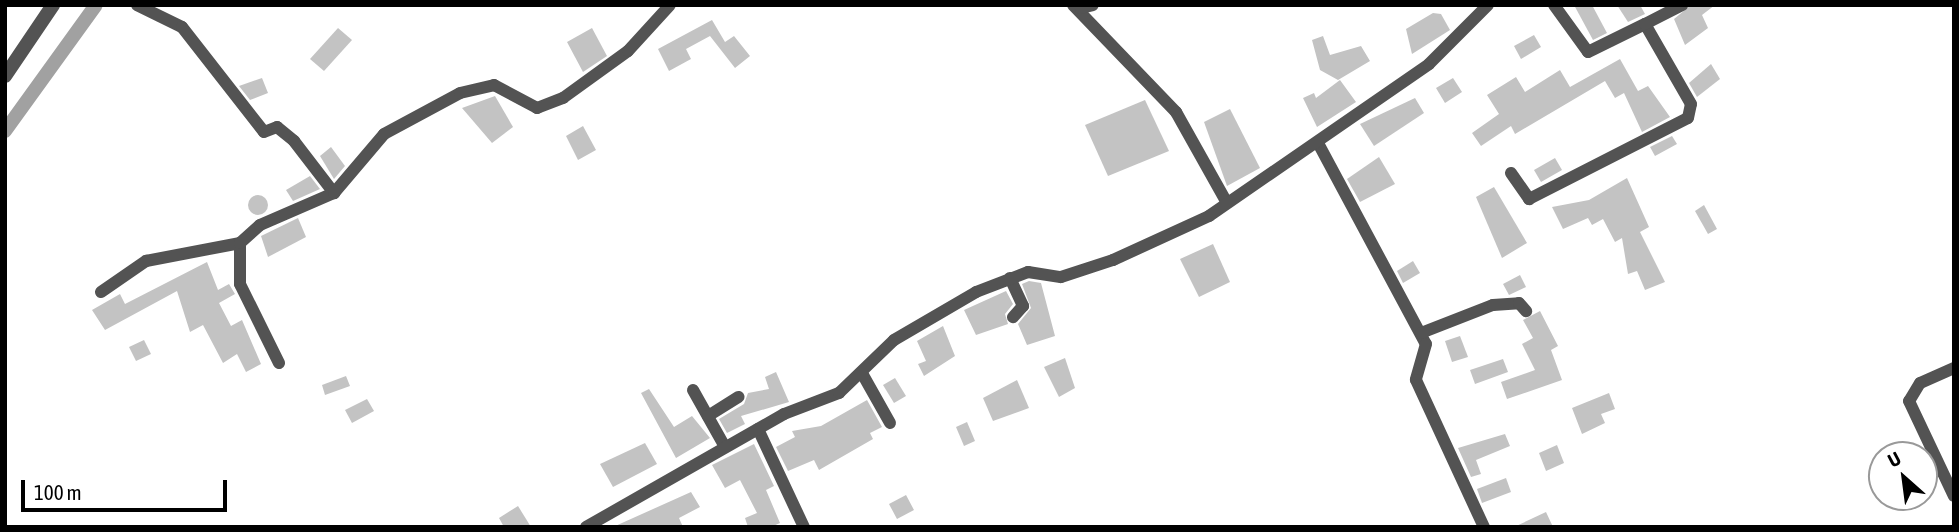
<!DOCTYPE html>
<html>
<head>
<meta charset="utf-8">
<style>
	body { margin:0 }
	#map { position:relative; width:1959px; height:532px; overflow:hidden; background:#fff; font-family:"Asap Condensed",sans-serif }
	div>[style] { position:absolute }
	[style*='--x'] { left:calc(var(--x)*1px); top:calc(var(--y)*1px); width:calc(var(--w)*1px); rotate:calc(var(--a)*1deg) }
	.canal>* { height:14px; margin:-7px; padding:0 7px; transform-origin:7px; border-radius:7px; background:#a1a1a1 }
	.building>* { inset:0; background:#c3c3c3 }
	.round { border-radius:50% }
	.minor>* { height:12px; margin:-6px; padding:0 6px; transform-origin:6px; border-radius:6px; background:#535353 }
	.tertiary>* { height:14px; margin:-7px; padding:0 7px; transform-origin:7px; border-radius:7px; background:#535353 }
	span { translate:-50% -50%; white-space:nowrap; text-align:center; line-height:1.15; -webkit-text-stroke:5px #fff; paint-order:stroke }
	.frame { position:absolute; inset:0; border:7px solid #000; pointer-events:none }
	.north { position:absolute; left:1868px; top:441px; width:70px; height:70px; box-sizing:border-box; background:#fff; border:2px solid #999; border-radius:50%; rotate:332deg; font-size:19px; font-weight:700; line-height:28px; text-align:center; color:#000 }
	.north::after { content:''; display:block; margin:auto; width:24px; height:32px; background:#000; clip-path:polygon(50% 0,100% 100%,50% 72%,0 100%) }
	.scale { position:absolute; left:21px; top:480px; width:206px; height:32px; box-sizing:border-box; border:4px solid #000; border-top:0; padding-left:9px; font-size:21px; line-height:24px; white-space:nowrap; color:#000; -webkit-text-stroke:5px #fff; paint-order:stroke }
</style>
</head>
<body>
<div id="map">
	<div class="canal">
		<i style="--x:5;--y:131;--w:155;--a:-54.2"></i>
	</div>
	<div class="building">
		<i style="clip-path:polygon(1574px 5px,1592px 5px,1607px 33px,1593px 40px)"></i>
		<i style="clip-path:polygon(1617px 5px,1640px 5px,1645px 14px,1628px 22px)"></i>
		<i style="clip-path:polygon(1691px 5px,1715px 5px,1702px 15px,1708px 28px,1685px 45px,1674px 19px)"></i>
		<i style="clip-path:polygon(1433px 13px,1441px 14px,1450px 30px,1412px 54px,1406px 29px)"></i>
		<i style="clip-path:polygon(712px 20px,725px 42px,734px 36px,750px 56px,735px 68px,710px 36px,686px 49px,691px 59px,669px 71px,658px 49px)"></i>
		<i style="clip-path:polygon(338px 28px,352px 40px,324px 71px,310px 59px)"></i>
		<i style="clip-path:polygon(592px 28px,607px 56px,583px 72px,567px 42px)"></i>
		<i style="clip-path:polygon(1534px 35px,1541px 47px,1521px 59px,1514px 46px)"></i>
		<i style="clip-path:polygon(1323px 36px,1330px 55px,1361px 46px,1370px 61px,1338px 80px,1320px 70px,1312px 40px)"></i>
		<i style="clip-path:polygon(1620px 59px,1638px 91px,1648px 86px,1670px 117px,1642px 132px,1624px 93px,1615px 98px,1605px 81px,1515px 134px,1511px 126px,1481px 146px,1472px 133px,1499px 114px,1487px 95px,1516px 77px,1525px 92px,1560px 70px,1570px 87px)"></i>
		<i style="clip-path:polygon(1711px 64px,1720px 79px,1697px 97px,1689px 83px)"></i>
		<i style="clip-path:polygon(262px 78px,268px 93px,250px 100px,239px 86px)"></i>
		<i style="clip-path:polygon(1453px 78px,1462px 92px,1445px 103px,1436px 88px)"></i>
		<i style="clip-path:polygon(1340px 80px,1356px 102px,1317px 127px,1303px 98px,1314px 93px,1316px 98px)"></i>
		<i style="clip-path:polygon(495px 96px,513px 127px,492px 143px,462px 108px)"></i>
		<i style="clip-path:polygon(1415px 98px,1424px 113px,1374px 146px,1360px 124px)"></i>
		<i style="clip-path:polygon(1145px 100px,1169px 151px,1108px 176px,1085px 125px)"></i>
		<i style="clip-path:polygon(1230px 109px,1260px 168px,1227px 186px,1204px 122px)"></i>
		<i style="clip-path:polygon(583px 126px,596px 150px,578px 160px,566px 136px)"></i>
		<i style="clip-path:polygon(1672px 136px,1677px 144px,1655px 156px,1650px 147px)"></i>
		<i style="clip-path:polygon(331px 147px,345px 166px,334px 179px,320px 156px)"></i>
		<i style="clip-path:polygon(1379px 157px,1395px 184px,1360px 202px,1347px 179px)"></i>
		<i style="clip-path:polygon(1555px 158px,1562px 170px,1541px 182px,1534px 170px)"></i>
		<i style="clip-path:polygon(310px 176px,320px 189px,293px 201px,286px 190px)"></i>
		<i style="clip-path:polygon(1627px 178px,1649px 227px,1640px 232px,1665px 282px,1645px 290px,1637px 271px,1628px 274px,1622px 238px,1615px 242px,1603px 219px,1592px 225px,1588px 218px,1563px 229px,1552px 207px,1589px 200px)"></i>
		<i style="clip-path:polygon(1494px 187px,1527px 243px,1502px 258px,1476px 197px)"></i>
		<i class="round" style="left:248px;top:195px;width:20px;height:20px"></i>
		<i style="clip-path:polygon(1704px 205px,1717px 229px,1708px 234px,1695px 211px)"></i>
		<i style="clip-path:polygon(298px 218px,306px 237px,268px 257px,261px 236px)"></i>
		<i style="clip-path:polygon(1213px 244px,1230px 282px,1199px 297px,1180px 259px)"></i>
		<i style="clip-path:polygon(1413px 261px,1420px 273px,1403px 283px,1397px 271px)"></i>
		<i style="clip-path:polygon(207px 262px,218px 290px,229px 284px,235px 294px,219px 303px,231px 326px,242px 320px,261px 364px,246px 372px,237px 354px,223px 363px,203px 325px,190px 332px,177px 291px,105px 330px,92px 310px,120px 294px,125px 304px)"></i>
		<i style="clip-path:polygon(1520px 275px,1526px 287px,1509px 295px,1503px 284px)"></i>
		<i style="clip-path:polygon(1029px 281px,1041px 283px,1055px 336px,1027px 345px,1018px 324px,1031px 308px,1022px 284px)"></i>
		<i style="clip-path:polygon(1006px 291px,1013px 304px,1005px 314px,1008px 324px,976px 335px,964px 310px)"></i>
		<i style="clip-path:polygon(1540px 311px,1558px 346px,1551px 350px,1562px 380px,1507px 399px,1501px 382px,1535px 370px,1522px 344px,1533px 338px,1523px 320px)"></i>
		<i style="clip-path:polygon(943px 326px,955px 356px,924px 376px,918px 364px,926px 361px,917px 341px)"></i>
		<i style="clip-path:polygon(1460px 336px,1468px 357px,1452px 362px,1445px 341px)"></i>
		<i style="clip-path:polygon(144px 340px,151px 354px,136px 361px,129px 347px)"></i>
		<i style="clip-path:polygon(1065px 358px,1075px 388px,1059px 397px,1044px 367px)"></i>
		<i style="clip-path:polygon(1503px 359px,1508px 372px,1475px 384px,1470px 370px)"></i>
		<i style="clip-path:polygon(776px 372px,789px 402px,741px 416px,745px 424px,727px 433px,719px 419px,744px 404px,748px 393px,769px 389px,765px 377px)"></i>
		<i style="clip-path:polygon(346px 376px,350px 386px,325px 395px,322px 385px)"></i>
		<i style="clip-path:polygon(895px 378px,906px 396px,894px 403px,883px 385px)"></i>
		<i style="clip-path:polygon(1017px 380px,1029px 408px,993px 421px,983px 398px)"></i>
		<i style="clip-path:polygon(649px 389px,674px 427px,692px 416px,710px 438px,676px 458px,641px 393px)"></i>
		<i style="clip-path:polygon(1609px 393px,1615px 409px,1601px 414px,1605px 423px,1582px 434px,1572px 408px)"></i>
		<i style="clip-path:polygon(367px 399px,374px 411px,352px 423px,345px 410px)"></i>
		<i style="clip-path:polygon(867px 400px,882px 427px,870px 433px,873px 439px,819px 470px,814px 460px,788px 471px,776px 447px,795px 437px,792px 431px,821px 426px)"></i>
		<i style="clip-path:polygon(967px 422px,975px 441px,964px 446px,956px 427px)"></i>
		<i style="clip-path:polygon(1505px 434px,1510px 446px,1476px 460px,1481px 474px,1471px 477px,1458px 448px)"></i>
		<i style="clip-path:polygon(645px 443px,657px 464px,613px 487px,600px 464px)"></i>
		<i style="clip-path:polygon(754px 444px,774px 486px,766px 490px,780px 523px,771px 527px,748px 527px,745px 518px,757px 513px,740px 480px,725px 488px,712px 465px)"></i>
		<i style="clip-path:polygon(1557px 445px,1564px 463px,1546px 471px,1539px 453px)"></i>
		<i style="clip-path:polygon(1506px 478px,1511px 492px,1482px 503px,1477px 489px)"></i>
		<i style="clip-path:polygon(691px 492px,700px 507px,679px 518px,683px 527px,613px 527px)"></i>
		<i style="clip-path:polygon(906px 495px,914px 510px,897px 519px,889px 504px)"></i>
		<i style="clip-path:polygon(518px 506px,531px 527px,504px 527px,499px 518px)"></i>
		<i style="clip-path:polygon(1546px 512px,1553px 527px,1514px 527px)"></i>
	</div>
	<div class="minor">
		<i style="--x:137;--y:5;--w:50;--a:26.1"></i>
		<i style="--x:182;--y:27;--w:133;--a:52"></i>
		<i style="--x:264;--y:132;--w:14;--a:-21"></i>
		<i style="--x:277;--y:127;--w:22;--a:39"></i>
		<i style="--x:294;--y:141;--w:66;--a:52.4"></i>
		<i style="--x:1073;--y:5;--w:149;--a:46.1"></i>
		<i style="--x:1176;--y:112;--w:104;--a:60.7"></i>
		<i style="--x:1554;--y:5;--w:58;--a:54.1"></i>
		<i style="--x:1588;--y:52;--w:64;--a:-26.2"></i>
		<i style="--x:1081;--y:8;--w:12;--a:-14"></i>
		<i style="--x:1318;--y:143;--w:228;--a:61.8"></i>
		<i style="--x:1426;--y:344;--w:37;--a:106"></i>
		<i style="--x:1416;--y:380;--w:162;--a:65.2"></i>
		<i style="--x:1511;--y:173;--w:32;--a:55"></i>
		<i style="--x:1529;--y:199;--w:178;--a:-27"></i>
		<i style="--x:1688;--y:118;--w:14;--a:-78"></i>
		<i style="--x:1691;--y:104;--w:92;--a:-119.9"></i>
		<i style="--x:1645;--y:24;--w:42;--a:-27.2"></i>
		<i style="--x:1010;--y:278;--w:31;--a:65"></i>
		<i style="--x:1023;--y:306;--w:15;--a:132"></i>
		<i style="--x:101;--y:292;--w:55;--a:-34.6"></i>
		<i style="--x:146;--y:261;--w:96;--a:-10.8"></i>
		<i style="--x:1421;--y:333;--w:77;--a:-21.3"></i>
		<i style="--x:1493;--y:305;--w:26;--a:-4"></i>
		<i style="--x:1519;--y:303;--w:11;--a:49"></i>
		<i style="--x:279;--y:363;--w:88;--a:-116.3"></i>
		<i style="--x:240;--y:284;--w:41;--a:-90"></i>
		<i style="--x:240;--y:243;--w:27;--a:-42"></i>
		<i style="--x:260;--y:225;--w:81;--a:-23.4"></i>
		<i style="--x:334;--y:193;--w:77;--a:-49.7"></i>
		<i style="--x:384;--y:134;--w:86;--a:-28.3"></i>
		<i style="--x:460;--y:93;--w:35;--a:-13"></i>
		<i style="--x:494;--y:85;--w:49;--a:28.1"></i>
		<i style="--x:537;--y:108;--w:28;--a:-21"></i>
		<i style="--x:563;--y:98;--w:80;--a:-35.9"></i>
		<i style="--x:628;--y:51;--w:62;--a:-47.6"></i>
		<i style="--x:1954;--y:368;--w:37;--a:156"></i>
		<i style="--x:1920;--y:383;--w:21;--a:121"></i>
		<i style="--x:1909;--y:401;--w:105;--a:64.7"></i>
		<i style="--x:863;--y:375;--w:55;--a:60.6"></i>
		<i style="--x:693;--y:390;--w:65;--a:60.7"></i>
		<i style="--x:708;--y:416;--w:36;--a:-32"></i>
		<i style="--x:758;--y:429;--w:108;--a:64.9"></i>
		<i style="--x:586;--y:527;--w:228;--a:-29.7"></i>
		<i style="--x:784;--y:414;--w:59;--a:-20.9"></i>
		<i style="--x:839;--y:393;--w:76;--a:-43.9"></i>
		<i style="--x:894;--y:340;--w:95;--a:-30.3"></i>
		<i style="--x:976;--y:292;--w:56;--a:-21"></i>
		<i style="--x:1028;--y:272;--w:33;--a:9"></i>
		<i style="--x:1061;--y:277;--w:55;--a:-18.1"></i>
		<i style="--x:1113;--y:260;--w:106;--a:-24.6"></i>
		<i style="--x:1209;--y:216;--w:267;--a:-34.6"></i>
		<i style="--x:1429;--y:64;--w:83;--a:-45"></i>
	</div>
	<div class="tertiary">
		<i style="--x:5;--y:76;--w:86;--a:-55.9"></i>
	</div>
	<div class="frame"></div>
	<div class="north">U</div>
	<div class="scale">100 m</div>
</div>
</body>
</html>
